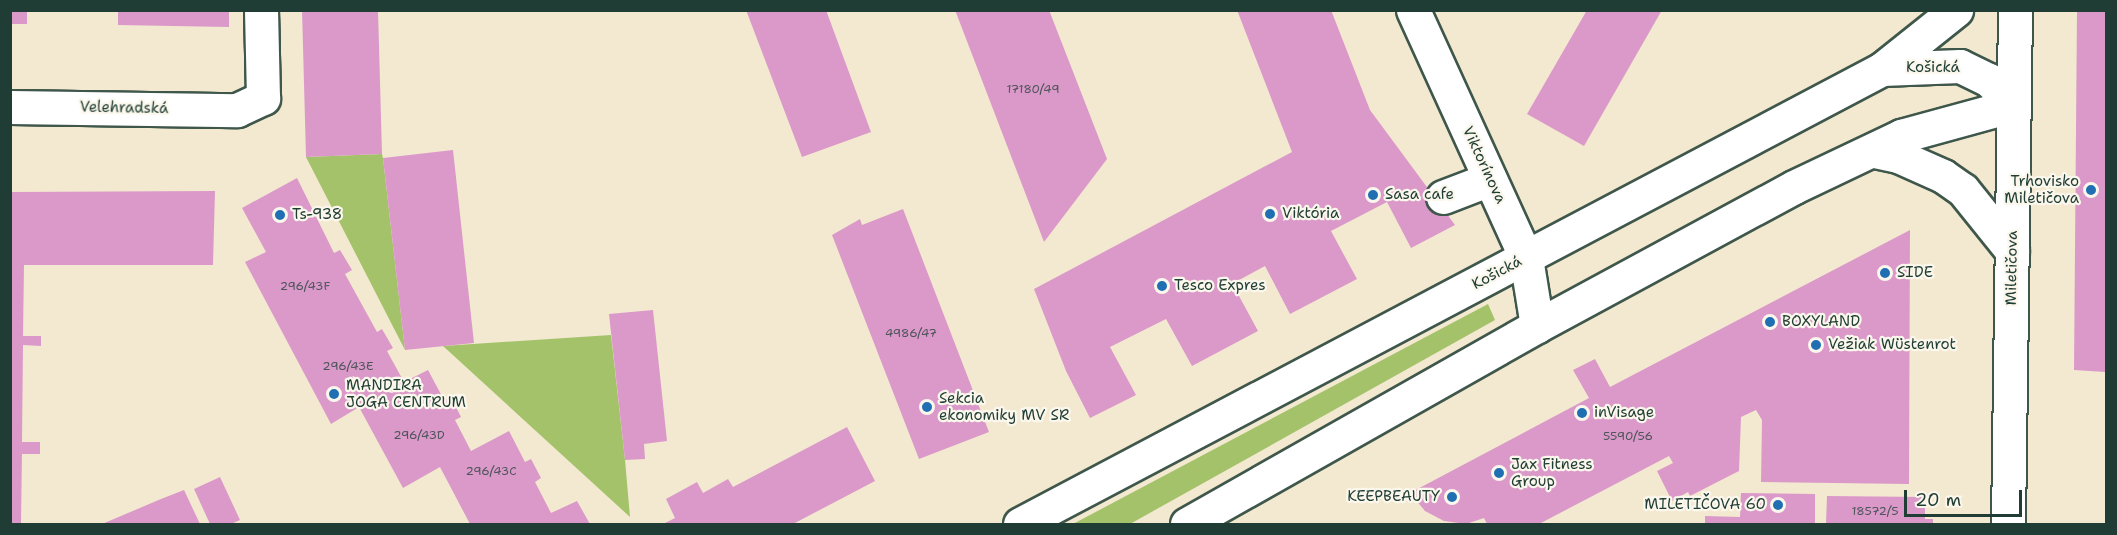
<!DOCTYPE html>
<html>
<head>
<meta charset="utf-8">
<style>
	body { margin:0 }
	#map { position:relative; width:2117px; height:535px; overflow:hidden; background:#f3e9d0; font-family:"Shantell Sans",sans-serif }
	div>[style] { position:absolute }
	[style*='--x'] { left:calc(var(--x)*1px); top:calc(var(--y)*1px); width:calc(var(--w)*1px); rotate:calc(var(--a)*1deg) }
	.green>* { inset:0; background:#a3c26a }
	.building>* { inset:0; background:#db99ca }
	.roads { filter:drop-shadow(2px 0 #3f574b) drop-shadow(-2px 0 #3f574b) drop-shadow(0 2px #3f574b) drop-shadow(0 -2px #3f574b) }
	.minor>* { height:33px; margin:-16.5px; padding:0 16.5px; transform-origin:16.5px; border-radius:16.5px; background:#fff }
	.dots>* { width:16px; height:16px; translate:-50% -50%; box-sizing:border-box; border:3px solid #fbf7ec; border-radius:50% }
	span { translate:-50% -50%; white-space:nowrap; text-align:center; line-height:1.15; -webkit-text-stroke:4.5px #fbf7ec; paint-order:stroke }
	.number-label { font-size:12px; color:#4e545a }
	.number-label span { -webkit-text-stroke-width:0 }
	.street-label { font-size:15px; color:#1f3d34 }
	.poi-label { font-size:15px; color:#1f3d34 }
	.right { translate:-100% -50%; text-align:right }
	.left { translate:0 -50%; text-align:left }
	.frame { position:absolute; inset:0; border:12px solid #1f3d34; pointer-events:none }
	.scale { position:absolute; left:1904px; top:490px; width:118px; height:27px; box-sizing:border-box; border:3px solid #1f3d34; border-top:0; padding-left:8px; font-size:18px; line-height:21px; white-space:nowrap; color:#1f3d34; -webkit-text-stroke:4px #fbf7ec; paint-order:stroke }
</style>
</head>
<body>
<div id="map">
	<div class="green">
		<i style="clip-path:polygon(382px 154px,383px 158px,405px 350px,306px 157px)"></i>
		<i style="clip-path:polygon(1488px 304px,1495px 320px,1130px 524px,1073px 524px)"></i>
		<i style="clip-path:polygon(611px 335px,625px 460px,630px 517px,443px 346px)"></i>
	</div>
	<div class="building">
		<i style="clip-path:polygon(10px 10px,27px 10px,27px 24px,10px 24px)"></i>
		<i style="clip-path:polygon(118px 10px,229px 10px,229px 27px,118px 25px)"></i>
		<i style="clip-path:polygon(302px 10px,378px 10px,382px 154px,306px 157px)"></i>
		<i style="clip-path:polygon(746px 10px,826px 10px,871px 132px,802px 157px)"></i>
		<i style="clip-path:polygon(955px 10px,1049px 10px,1107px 159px,1044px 242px)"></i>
		<i style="clip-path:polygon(1237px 10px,1331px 10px,1370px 110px,1455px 225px,1411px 248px,1387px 202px,1331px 231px,1357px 279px,1290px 314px,1265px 266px,1241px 279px,1232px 283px,1258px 331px,1192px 366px,1166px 319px,1110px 347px,1136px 395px,1090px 418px,1066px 371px,1034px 289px,1292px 152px)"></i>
		<i style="clip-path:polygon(1587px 10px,1662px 10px,1584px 146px,1527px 114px)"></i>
		<i style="clip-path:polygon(2077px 10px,2106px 10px,2105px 372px,2074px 370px)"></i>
		<i style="clip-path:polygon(453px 150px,474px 343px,405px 350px,383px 158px)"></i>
		<i style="clip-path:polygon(297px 178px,334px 253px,340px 250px,352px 270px,345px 274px,377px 332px,382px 329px,393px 348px,387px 351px,404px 382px,428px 370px,444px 400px,451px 397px,461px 417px,455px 420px,471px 451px,509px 431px,525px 462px,531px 459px,541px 478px,535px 482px,551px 513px,577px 501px,590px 524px,470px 524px,440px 467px,403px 488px,359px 407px,331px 424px,245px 262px,266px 252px,242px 208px)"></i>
		<i style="clip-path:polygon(215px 191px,213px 265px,24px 265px,23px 336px,41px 336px,41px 346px,23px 345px,22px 442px,40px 442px,40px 454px,22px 454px,21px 524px,10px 524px,10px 192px)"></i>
		<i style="clip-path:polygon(903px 209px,989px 432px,919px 459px,832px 235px,860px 219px,862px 225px)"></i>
		<i style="clip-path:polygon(1910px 230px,1909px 484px,1761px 482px,1762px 420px,1756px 410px,1741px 417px,1739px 471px,1690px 496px,1688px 492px,1672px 501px,1657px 471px,1673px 463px,1669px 456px,1539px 524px,1487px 524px,1484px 518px,1466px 524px,1444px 521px,1425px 511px,1410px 493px,1589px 398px,1573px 370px,1595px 359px,1610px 387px)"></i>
		<i style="clip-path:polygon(653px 310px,667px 441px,644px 444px,645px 459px,625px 460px,609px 314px)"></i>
		<i style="clip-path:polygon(847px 427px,875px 481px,793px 524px,663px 524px,675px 518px,666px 499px,697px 482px,703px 493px,728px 479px,733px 487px)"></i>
		<i style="clip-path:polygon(220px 477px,240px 520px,231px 524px,210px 524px,194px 489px)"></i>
		<i style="clip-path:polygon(184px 490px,200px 524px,102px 524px,161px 499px)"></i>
		<i style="clip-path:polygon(1741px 493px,1815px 494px,1815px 524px,1705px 524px,1705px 516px,1740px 517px)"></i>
		<i style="clip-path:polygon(1827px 496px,1925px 497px,1925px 519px,1933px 519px,1933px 524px,1826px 524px)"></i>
	</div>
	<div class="roads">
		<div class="minor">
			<i style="--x:1413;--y:10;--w:273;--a:65.5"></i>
			<i style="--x:1526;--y:258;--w:69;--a:80.8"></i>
			<i style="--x:1882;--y:69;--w:95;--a:-38.6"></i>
			<i style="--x:10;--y:107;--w:227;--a:0.8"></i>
			<i style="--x:237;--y:110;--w:29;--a:-25"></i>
			<i style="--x:263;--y:98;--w:88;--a:-91.3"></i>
			<i style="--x:1875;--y:151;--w:24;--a:12"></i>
			<i style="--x:1898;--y:156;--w:49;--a:24"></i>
			<i style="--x:1943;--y:176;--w:24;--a:35"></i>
			<i style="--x:1963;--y:190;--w:78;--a:51.2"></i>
			<i style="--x:1443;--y:197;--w:50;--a:-21"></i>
			<i style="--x:1020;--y:524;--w:975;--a:-27.83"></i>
			<i style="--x:1882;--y:69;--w:78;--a:-2.2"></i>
			<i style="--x:1960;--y:66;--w:32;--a:26"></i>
			<i style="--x:1989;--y:80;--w:35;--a:45"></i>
			<i style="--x:1187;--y:524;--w:402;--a:-29.5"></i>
			<i style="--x:1537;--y:326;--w:292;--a:-28.4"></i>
			<i style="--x:1794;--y:187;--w:119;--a:-25.5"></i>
			<i style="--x:1901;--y:136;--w:117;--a:-15.3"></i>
			<i style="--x:2008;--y:524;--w:514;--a:-89.22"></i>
		</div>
	</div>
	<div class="dots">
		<i style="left:2091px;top:190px;background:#1f6fb2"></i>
		<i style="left:1373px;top:195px;background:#1f6fb2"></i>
		<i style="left:1270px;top:214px;background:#1f6fb2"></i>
		<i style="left:280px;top:215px;background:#1f6fb2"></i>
		<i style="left:1885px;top:273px;background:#1f6fb2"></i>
		<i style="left:1162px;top:286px;background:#1f6fb2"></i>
		<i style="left:1770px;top:322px;background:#1f6fb2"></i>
		<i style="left:1816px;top:345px;background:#1f6fb2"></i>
		<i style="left:334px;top:394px;background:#1f6fb2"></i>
		<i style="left:927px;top:407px;background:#1f6fb2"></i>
		<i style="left:1582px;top:413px;background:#1f6fb2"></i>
		<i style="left:1499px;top:473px;background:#1f6fb2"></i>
		<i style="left:1452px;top:497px;background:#1f6fb2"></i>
		<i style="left:1778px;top:505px;background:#1f6fb2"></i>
	</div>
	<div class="number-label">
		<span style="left:1033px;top:90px">17180/49</span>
		<span style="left:305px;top:287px">296/43F</span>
		<span style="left:911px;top:334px">4986/47</span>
		<span style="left:348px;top:367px">296/43E</span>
		<span style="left:419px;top:436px">296/43D</span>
		<span style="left:1628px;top:437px">5590/56</span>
		<span style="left:491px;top:472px">296/43C</span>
		<span style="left:1875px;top:512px">18572/5</span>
	</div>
	<div class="street-label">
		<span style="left:1933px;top:68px">Košická</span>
		<span style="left:124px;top:108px;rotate:1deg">Velehradská</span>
		<span style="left:1484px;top:165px;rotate:65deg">Viktorínova</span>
		<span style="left:2012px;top:268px;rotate:-89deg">Miletičova</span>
		<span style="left:1497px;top:273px;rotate:-28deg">Košická</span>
	</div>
	<div class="poi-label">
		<span class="right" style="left:2079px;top:190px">Trhovisko<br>Miletičova</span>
		<span class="left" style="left:1385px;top:195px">Sasa cafe</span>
		<span class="left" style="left:1282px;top:214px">Viktória</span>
		<span class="left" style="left:292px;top:215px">Ts-938</span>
		<span class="left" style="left:1897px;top:273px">SIDE</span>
		<span class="left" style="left:1174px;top:286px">Tesco Expres</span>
		<span class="left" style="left:1782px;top:322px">BOXYLAND</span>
		<span class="left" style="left:1828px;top:345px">Vežiak Wüstenrot</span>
		<span class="left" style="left:346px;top:394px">MANDIRA<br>JOGA CENTRUM</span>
		<span class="left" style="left:939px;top:407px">Sekcia<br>ekonomiky MV SR</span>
		<span class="left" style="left:1594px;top:413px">inVisage</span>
		<span class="left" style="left:1511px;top:473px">Jax Fitness<br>Group</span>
		<span class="right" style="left:1440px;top:497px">KEEPBEAUTY</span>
		<span class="right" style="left:1766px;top:505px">MILETIČOVA 60</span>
	</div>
	<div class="frame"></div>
	<div class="scale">20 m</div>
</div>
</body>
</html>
